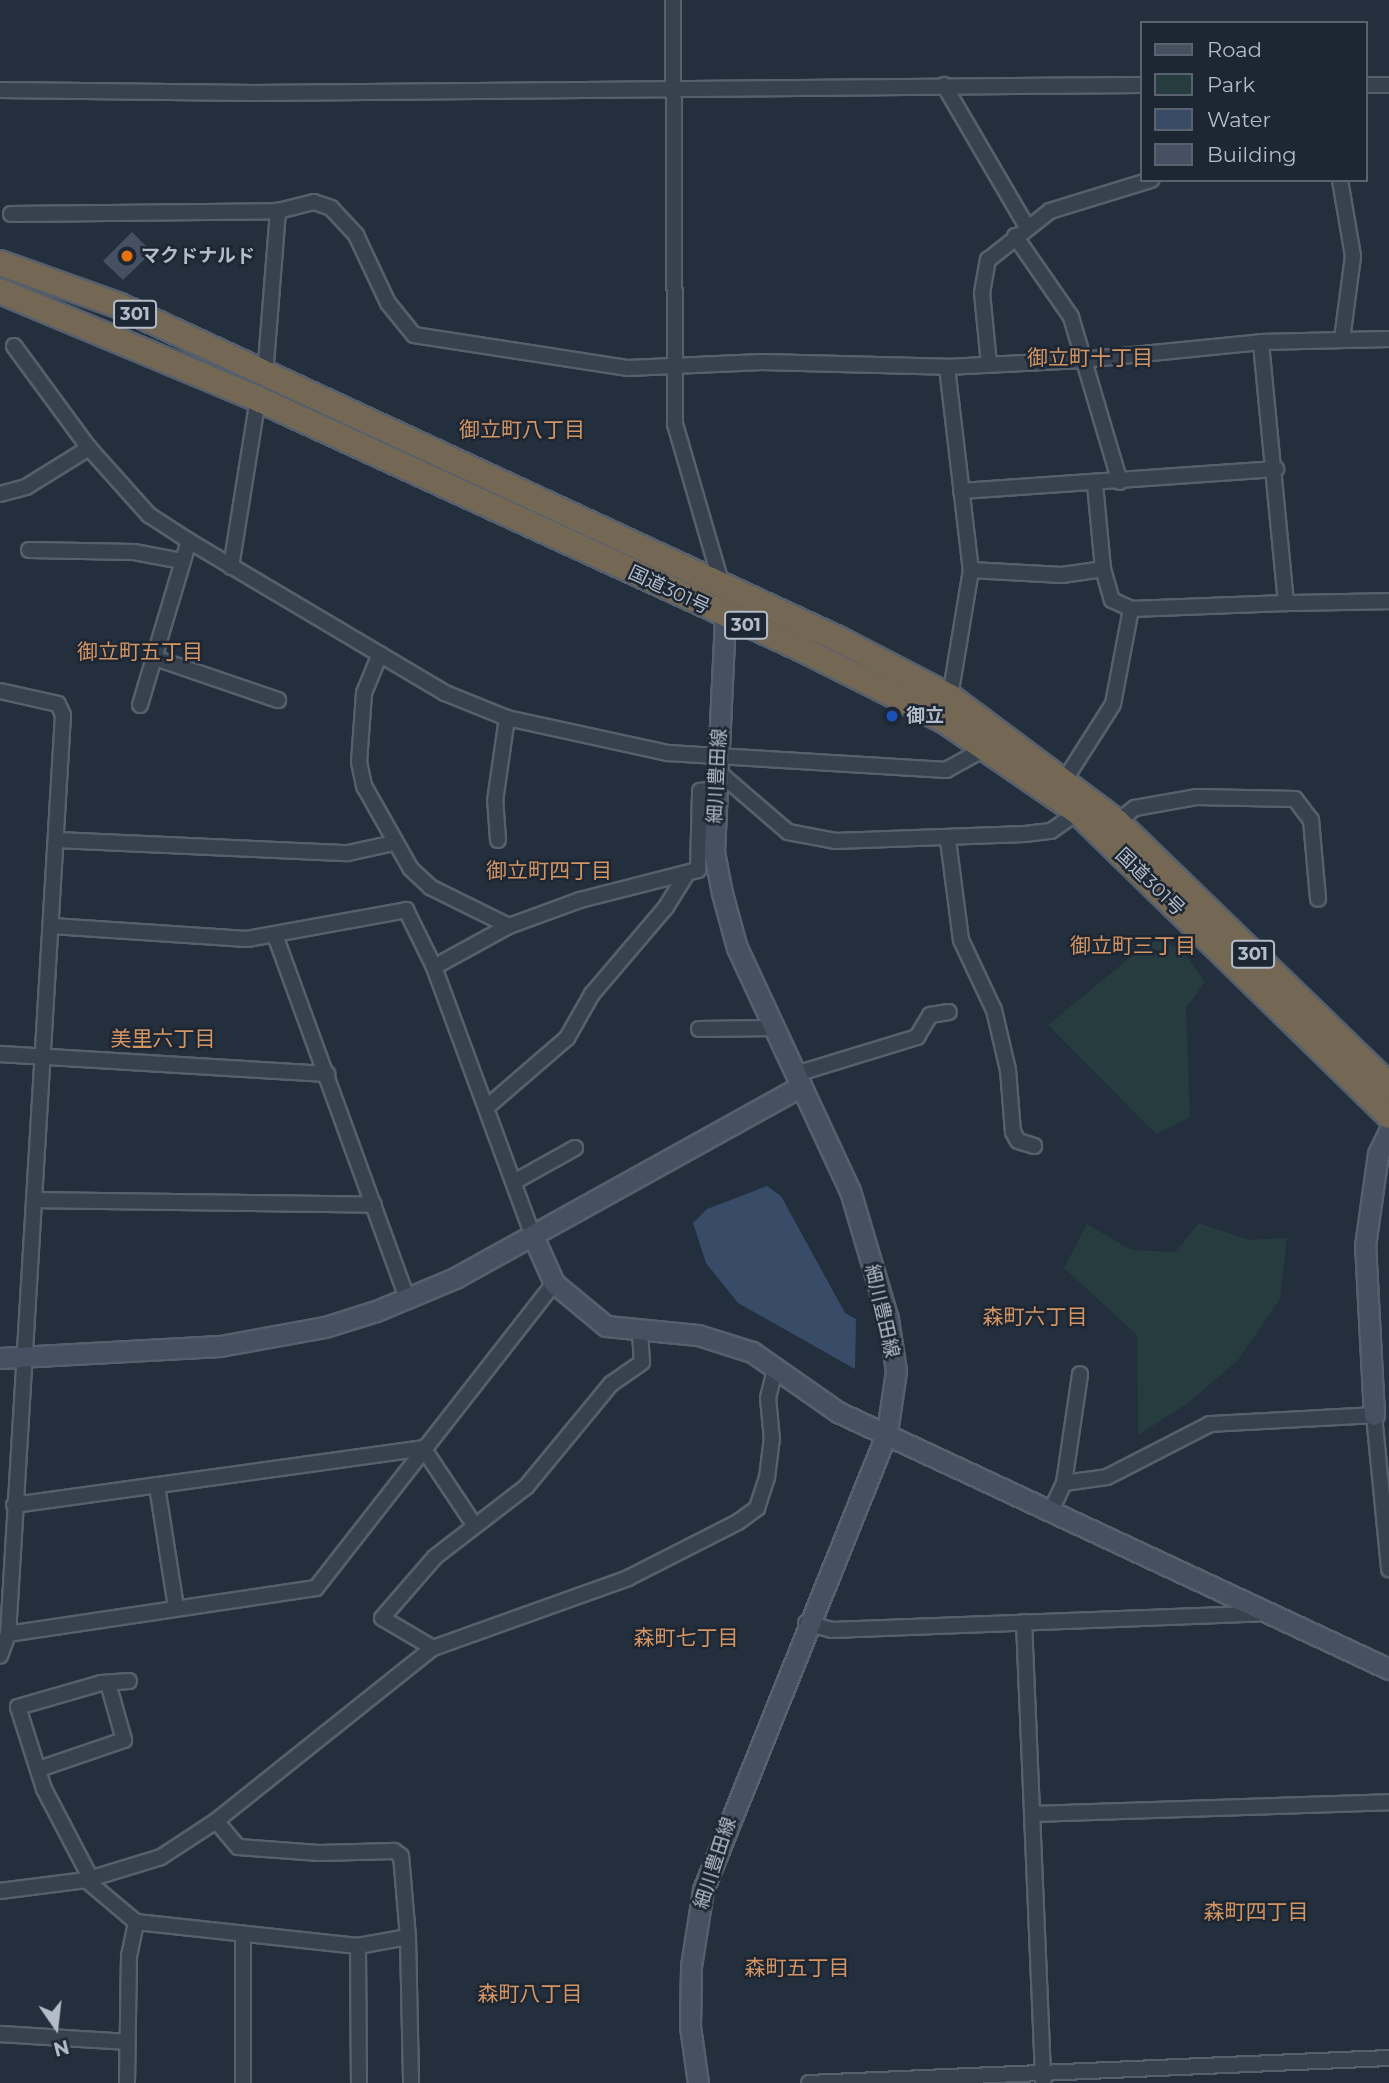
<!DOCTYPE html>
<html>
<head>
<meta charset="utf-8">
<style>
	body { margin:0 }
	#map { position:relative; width:1389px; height:2083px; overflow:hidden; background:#242f3e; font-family:Montserrat,"Noto Sans JP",sans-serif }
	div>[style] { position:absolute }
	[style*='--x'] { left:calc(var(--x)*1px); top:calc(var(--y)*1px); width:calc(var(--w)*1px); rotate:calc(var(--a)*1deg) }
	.green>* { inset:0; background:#263c3f }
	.water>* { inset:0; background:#394c67 }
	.building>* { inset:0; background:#455162 }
	.roads { filter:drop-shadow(2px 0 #565f6c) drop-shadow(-2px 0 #565f6c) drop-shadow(0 2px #565f6c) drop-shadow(0 -2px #565f6c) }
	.street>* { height:14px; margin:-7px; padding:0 7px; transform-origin:7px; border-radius:7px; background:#38414e }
	.secondary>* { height:19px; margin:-9.5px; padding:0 9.5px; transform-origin:9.5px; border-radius:9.5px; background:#465061 }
	.highway>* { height:24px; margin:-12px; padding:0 12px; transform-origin:12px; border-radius:12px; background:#746855 }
	.dots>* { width:19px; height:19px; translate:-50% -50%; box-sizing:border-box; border:4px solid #1d2633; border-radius:50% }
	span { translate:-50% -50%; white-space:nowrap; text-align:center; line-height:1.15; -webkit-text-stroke:5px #1d2633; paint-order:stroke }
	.shield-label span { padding:2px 5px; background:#1d2633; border:2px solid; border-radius:5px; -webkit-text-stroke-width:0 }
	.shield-label { font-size:18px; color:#b4bcc9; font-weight:700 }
	.poi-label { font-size:19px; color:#b4bcc9; font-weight:700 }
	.left { translate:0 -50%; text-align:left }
	.street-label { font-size:19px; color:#b4bcc9 }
	.neighbourhood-label { font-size:21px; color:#d59563 }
	.legend { position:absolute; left:1140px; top:21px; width:228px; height:161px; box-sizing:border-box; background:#1d2633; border:2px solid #59626f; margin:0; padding:9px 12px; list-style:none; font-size:21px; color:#b4bcc9 }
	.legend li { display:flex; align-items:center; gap:14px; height:35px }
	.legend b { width:35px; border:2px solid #59626f }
	.north { position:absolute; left:21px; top:1992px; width:70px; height:70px; -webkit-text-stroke:5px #1d2633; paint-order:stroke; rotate:166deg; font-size:19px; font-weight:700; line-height:28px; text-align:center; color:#b4bcc9 }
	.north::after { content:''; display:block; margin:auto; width:24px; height:32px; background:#b4bcc9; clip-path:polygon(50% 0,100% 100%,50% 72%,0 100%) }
</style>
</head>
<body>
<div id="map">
	<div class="green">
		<i style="clip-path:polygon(1155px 937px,1183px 952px,1205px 982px,1186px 1008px,1190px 1117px,1156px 1134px,1048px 1025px)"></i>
		<i style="clip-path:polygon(1199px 1223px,1248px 1240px,1287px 1238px,1280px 1299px,1238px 1360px,1188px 1403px,1138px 1435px,1137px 1335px,1064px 1268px,1087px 1224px,1131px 1250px,1175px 1252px)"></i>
	</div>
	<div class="water">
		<i style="clip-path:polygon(767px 1186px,781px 1196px,845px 1313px,856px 1319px,855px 1369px,738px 1303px,706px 1263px,693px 1223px,707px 1209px)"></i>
	</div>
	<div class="building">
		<i style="clip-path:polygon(132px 232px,152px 252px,123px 280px,103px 261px)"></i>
	</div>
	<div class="roads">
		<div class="street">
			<i style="--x:673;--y:0;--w:424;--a:89.7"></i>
			<i style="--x:675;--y:424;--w:169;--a:73.8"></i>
			<i style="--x:944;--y:85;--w:164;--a:59.7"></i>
			<i style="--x:1366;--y:85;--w:23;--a:0"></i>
			<i style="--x:0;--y:90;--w:254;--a:0.7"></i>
			<i style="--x:254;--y:93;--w:888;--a:-0.52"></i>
			<i style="--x:1340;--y:180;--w:77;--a:80.3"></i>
			<i style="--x:1353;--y:256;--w:84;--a:97.5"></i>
			<i style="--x:11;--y:214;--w:267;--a:-0.6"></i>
			<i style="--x:278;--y:211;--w:37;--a:-14"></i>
			<i style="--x:314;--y:202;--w:18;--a:19"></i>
			<i style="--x:331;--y:208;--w:37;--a:47"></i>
			<i style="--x:356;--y:235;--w:75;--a:64.8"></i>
			<i style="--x:388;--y:303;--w:41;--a:50.9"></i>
			<i style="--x:414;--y:335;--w:217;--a:8.8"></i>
			<i style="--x:628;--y:368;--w:134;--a:-2.6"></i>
			<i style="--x:762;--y:362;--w:185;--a:1.5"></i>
			<i style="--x:947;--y:367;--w:135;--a:-3"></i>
			<i style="--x:1082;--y:360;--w:180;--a:-5.7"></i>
			<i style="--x:1261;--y:342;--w:128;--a:-1.3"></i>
			<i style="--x:1015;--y:236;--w:98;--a:55.3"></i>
			<i style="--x:1071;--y:317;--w:172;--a:73.5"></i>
			<i style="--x:14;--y:346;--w:127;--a:53.7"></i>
			<i style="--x:989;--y:364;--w:71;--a:-95.6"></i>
			<i style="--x:982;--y:293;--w:34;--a:-80"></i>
			<i style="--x:988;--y:260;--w:79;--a:-38.3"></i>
			<i style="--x:1050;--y:211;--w:106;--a:-17.1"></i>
			<i style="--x:947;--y:367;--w:204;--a:83.3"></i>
			<i style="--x:971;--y:570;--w:129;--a:99.4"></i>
			<i style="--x:265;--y:376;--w:166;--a:-85.5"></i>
			<i style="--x:1095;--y:484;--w:85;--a:84.6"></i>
			<i style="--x:961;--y:491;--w:316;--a:-4"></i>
			<i style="--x:0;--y:494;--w:27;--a:-15"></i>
			<i style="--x:26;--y:487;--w:74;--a:-31.8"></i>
			<i style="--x:89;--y:448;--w:90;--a:48.2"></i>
			<i style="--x:149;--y:515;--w:48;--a:33"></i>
			<i style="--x:189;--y:541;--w:298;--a:30.7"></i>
			<i style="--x:445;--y:693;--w:67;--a:22"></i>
			<i style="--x:507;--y:718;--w:165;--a:12.3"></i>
			<i style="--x:668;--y:753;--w:279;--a:3.5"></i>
			<i style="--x:946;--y:770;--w:46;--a:-28.8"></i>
			<i style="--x:29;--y:550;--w:105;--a:1.1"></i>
			<i style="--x:134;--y:552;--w:48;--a:10.8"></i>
			<i style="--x:231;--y:567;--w:170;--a:-80.9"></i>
			<i style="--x:971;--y:570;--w:91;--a:3.1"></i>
			<i style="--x:1062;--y:575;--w:41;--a:-8.3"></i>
			<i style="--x:1103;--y:569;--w:32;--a:74"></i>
			<i style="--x:1112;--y:600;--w:21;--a:25"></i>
			<i style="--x:1131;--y:609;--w:155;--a:-2.2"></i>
			<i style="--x:1286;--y:603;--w:262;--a:-95.5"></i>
			<i style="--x:1286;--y:603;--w:103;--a:-1.1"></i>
			<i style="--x:380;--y:654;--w:42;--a:112.3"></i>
			<i style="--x:364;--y:693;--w:69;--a:94.1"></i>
			<i style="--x:359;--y:762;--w:25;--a:78"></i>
			<i style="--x:364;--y:786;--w:95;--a:60.5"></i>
			<i style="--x:411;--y:869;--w:26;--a:43"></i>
			<i style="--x:430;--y:887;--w:88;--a:26.3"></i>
			<i style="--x:509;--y:926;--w:76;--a:-20.1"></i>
			<i style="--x:580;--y:900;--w:122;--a:-14.3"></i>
			<i style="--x:698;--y:870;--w:79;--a:-88.5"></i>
			<i style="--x:700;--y:791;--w:16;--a:-7"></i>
			<i style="--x:158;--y:659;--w:127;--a:18.9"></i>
			<i style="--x:0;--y:691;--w:59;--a:12.6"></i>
			<i style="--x:58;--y:704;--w:12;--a:66"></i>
			<i style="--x:63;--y:715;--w:921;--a:93.42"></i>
			<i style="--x:8;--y:1634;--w:23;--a:110"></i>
			<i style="--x:140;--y:705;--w:171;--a:-73.4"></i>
			<i style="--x:716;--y:770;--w:95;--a:40.7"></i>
			<i style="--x:788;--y:832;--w:48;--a:10.8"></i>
			<i style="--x:835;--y:841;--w:190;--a:-2.1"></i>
			<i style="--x:1025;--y:834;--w:26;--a:-7"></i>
			<i style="--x:1051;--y:831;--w:33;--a:-35"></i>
			<i style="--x:1064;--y:781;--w:91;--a:-57.5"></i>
			<i style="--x:1113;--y:704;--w:97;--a:-79.3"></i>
			<i style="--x:1117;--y:822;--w:23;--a:-38"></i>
			<i style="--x:1135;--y:808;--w:62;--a:-10.2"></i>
			<i style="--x:1196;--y:797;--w:99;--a:1.2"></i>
			<i style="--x:1295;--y:799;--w:26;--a:53"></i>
			<i style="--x:1311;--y:820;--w:79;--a:84.9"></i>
			<i style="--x:57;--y:840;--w:291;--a:2.6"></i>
			<i style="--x:348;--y:853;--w:47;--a:-12.3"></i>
			<i style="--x:498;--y:840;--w:39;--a:-94"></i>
			<i style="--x:495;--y:801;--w:84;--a:-81.8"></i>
			<i style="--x:948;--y:840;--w:101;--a:82.6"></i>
			<i style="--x:961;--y:940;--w:77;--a:64.8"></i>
			<i style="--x:994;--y:1010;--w:62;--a:76.9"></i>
			<i style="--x:1008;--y:1070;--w:62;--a:85.4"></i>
			<i style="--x:1013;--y:1132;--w:10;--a:61"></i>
			<i style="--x:1018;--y:1141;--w:17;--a:17"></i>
			<i style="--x:52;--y:926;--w:195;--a:3.8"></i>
			<i style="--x:247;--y:939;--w:162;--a:-10.3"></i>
			<i style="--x:406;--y:910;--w:64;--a:63.8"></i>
			<i style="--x:434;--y:967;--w:287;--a:69.8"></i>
			<i style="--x:276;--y:938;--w:382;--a:70"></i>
			<i style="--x:434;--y:967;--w:85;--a:-28.7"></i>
			<i style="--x:699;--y:1029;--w:75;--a:-0.8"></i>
			<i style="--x:0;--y:1054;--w:328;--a:3.5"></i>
			<i style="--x:796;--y:1074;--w:127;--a:-17"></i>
			<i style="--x:917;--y:1037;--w:26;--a:-59"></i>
			<i style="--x:930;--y:1015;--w:19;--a:-9"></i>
			<i style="--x:487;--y:1107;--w:106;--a:-40.8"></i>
			<i style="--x:567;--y:1038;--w:51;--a:-60.4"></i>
			<i style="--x:592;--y:994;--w:114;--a:-49.6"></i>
			<i style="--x:666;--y:907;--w:40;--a:-58"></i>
			<i style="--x:514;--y:1182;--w:70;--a:-29.1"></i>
			<i style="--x:35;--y:1200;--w:339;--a:0.8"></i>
			<i style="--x:1064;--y:1483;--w:110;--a:-81.6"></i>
			<i style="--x:157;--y:1486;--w:123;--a:81.1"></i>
			<i style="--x:14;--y:1505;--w:413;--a:-7.9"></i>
			<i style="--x:423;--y:1448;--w:90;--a:56.3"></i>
			<i style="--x:1050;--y:1513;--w:33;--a:-65"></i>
			<i style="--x:1064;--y:1483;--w:43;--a:-7.9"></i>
			<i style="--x:1107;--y:1477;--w:116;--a:-27.2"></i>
			<i style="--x:1210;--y:1424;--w:164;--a:-3.1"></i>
			<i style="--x:1374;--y:1415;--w:155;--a:84.4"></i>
			<i style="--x:1024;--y:1622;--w:461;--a:87.6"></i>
			<i style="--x:806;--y:1623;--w:27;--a:15"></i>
			<i style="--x:832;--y:1630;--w:433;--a:-2.2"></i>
			<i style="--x:8;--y:1634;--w:311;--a:-8.5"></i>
			<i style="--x:316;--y:1588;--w:387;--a:-52"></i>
			<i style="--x:433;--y:1648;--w:59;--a:-149.5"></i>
			<i style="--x:382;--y:1618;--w:81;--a:-49"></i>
			<i style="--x:435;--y:1557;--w:115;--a:-37.6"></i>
			<i style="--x:526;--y:1487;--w:134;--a:-50.5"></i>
			<i style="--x:611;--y:1384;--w:38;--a:-35"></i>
			<i style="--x:642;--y:1362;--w:30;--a:-94"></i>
			<i style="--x:39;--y:1769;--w:90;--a:-18.8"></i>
			<i style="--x:124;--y:1740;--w:59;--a:-105.7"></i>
			<i style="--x:1032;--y:1814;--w:357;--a:-1.9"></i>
			<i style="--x:91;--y:1879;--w:102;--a:-117.6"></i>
			<i style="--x:44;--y:1789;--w:86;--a:-107.6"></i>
			<i style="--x:18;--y:1707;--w:86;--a:-16.1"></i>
			<i style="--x:101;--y:1683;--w:28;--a:-4"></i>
			<i style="--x:86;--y:1880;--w:65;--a:40"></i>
			<i style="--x:136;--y:1922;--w:223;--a:6.2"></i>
			<i style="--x:358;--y:1946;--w:51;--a:-10.2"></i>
			<i style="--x:408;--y:1937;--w:81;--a:-94.9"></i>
			<i style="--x:401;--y:1856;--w:9;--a:-144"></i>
			<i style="--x:394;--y:1851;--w:75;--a:178.5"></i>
			<i style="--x:319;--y:1853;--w:81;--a:-175.8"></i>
			<i style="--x:238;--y:1847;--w:34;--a:-130"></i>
			<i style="--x:0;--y:1891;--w:87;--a:-7.3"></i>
			<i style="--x:86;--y:1880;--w:78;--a:-17"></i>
			<i style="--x:161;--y:1857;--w:66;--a:-33.2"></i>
			<i style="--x:216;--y:1821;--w:278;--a:-38.6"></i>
			<i style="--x:433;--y:1648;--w:207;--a:-19.7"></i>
			<i style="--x:628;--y:1578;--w:123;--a:-27"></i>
			<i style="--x:738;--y:1522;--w:24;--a:-36"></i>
			<i style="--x:757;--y:1508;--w:32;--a:-72"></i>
			<i style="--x:767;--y:1478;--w:38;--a:-83"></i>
			<i style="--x:772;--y:1440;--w:42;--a:-95.4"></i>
			<i style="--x:768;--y:1398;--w:32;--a:-76"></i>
			<i style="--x:408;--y:1937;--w:146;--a:88.8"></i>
			<i style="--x:358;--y:1946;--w:137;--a:89.6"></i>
			<i style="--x:0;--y:2034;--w:126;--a:3.6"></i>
			<i style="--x:127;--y:2083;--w:127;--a:-89.1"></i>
			<i style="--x:129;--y:1956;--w:35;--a:-78"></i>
			<i style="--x:243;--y:2083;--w:147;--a:-90"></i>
			<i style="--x:809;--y:2083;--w:581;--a:-2.47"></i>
		</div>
		<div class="secondary">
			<i style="--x:533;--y:1236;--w:51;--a:65.9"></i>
			<i style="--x:554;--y:1283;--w:67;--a:39.6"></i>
			<i style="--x:606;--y:1326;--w:92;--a:5.6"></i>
			<i style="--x:698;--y:1335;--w:57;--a:17.5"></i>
			<i style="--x:752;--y:1352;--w:105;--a:34.9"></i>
			<i style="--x:838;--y:1412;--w:608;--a:25.01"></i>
			<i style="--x:0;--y:1358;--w:220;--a:-3.1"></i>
			<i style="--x:220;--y:1346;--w:107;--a:-10.3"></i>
			<i style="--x:325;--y:1327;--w:53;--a:-17.4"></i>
			<i style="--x:376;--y:1311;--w:86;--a:-22.7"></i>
			<i style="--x:455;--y:1278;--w:396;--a:-29"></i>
			<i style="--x:1374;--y:1415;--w:169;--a:-93"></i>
			<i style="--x:1365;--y:1246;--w:93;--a:-82"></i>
			<i style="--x:1378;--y:1154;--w:25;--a:-64"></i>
			<i style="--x:698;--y:2083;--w:58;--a:-98"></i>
			<i style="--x:690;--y:2026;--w:60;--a:-89"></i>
			<i style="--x:691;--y:1966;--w:77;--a:-81"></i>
			<i style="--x:703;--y:1890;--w:494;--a:-68.1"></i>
			<i style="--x:887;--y:1432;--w:62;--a:-81.6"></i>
			<i style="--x:896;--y:1371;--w:53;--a:-98.7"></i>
			<i style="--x:888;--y:1319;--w:134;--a:-106.5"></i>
			<i style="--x:850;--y:1191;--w:268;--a:-114.9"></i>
			<i style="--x:737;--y:948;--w:57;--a:-105.3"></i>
			<i style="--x:722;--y:893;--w:42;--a:-101"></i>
			<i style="--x:714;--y:852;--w:236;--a:-87.3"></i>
		</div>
		<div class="highway">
			<i style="--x:0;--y:263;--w:127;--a:19.7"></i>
			<i style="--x:120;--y:306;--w:791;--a:24.88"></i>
			<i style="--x:838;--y:639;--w:126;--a:27.4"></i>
			<i style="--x:950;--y:697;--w:209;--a:36.8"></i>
			<i style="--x:1117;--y:822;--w:379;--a:44.1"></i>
			<i style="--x:0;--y:291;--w:280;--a:22.7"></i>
			<i style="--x:258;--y:399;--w:599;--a:24.68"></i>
			<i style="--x:802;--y:649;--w:160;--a:26.7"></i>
			<i style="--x:945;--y:721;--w:161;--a:34.4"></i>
			<i style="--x:1078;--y:812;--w:435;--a:44.3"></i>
		</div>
	</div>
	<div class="dots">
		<i style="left:127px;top:256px;background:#e8710a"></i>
		<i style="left:892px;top:716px;background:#1a4fb4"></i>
	</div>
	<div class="shield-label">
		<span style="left:135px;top:314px">301</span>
		<span style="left:746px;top:625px">301</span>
		<span style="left:1253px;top:954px">301</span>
	</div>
	<div class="poi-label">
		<span class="left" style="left:141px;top:256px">マクドナルド</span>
		<span class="left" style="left:906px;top:716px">御立</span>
	</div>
	<div class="street-label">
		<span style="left:669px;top:590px;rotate:25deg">国道301号</span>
		<span style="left:717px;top:776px;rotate:-87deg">細川豊田線</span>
		<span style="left:1150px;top:882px;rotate:44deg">国道301号</span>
		<span style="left:882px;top:1311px;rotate:77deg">細川豊田線</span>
		<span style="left:715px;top:1863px;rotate:-72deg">細川豊田線</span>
	</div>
	<div class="neighbourhood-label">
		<span style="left:1090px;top:358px">御立町十丁目</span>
		<span style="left:522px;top:430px">御立町八丁目</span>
		<span style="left:140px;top:652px">御立町五丁目</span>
		<span style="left:549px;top:871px">御立町四丁目</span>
		<span style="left:1133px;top:946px">御立町三丁目</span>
		<span style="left:163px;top:1039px">美里六丁目</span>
		<span style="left:1035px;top:1317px">森町六丁目</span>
		<span style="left:686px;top:1638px">森町七丁目</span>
		<span style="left:1256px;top:1912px">森町四丁目</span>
		<span style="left:797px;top:1968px">森町五丁目</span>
		<span style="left:530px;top:1994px">森町八丁目</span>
	</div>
	<ul class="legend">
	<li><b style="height:9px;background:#465061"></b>Road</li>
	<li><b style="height:19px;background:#263c3f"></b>Park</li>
	<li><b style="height:19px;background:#394c67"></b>Water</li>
	<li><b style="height:19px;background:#455162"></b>Building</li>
	</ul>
	<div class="north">N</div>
</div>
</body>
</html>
